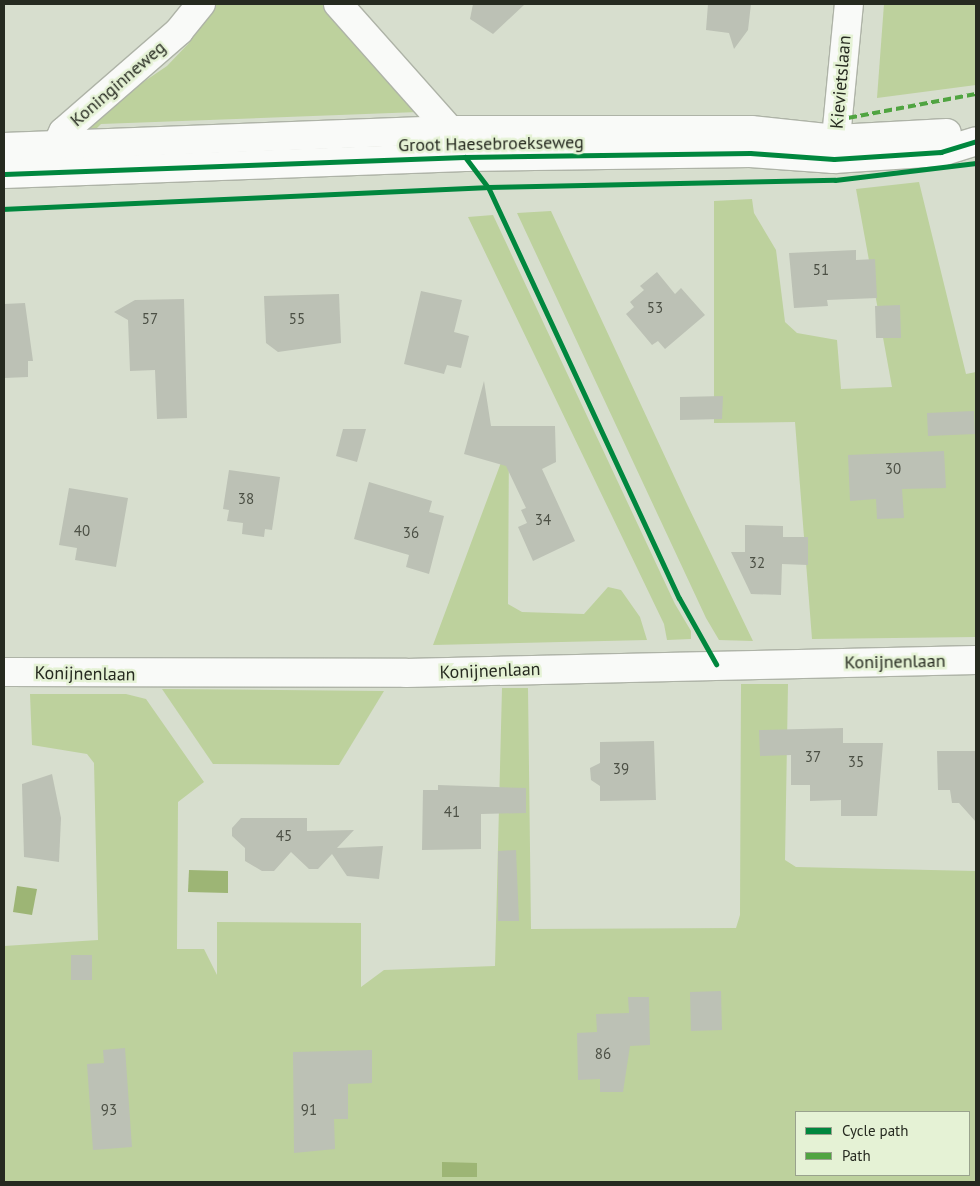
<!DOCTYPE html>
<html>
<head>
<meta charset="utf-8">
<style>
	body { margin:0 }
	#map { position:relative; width:980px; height:1186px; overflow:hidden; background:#d7dece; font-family:"PT Sans",sans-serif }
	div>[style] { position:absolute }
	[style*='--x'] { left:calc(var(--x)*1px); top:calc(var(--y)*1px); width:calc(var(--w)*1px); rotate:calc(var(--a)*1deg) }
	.green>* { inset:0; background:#bdd19d }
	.water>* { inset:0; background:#9db575 }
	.building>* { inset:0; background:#bcc1b5 }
	.roads { filter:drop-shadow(1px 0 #aeb3a7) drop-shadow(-1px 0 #aeb3a7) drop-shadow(0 1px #aeb3a7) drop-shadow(0 -1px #aeb3a7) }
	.street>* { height:28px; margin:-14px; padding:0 14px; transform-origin:14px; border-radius:14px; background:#f9faf8 }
	.secondary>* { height:28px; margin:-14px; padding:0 14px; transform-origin:14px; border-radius:14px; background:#f9faf8 }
	.quiet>* { height:4px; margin-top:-2px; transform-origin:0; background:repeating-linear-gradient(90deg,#50a441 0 8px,transparent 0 12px) }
	.cycleway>* { height:5px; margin:-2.5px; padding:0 2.5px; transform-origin:2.5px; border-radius:2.5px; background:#00873e }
	span { translate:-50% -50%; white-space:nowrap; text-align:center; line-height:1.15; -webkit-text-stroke:5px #e5f2d5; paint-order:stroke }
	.number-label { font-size:15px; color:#4c5045 }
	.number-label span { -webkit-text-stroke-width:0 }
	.street-label { font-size:18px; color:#262a20 }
	.frame { position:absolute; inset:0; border:5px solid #262a20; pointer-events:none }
	.legend { position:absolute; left:795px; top:1111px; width:175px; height:65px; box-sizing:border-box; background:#e5f2d5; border:1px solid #99a28d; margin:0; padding:6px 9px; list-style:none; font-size:15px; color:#262a20 }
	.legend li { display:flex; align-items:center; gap:10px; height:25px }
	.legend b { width:25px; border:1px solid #99a28d }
</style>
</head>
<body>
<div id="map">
	<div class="green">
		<i style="clip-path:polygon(214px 4px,322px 4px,418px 112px,101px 124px,93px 132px,71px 131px,167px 66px,189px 43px)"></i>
		<i style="clip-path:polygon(884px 4px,976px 4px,976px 85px,877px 98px)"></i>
		<i style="clip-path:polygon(919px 182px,966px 374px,976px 372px,976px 637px,812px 639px,795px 422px,714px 423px,714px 201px,752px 199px,754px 213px,776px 250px,785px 322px,797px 333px,837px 340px,841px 389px,892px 387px,856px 189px)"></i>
		<i style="clip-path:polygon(551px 211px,687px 504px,753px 641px,719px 640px,706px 618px,517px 213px)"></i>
		<i style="clip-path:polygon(493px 215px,675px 604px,691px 631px,691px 639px,667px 640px,664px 624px,468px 217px)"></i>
		<i style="clip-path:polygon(509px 441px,508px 604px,522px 612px,584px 614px,608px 587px,621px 590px,640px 617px,647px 640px,433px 645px)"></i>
		<i style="clip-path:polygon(evenodd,741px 684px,788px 684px,785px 860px,796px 867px,976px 871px,976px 1182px,4px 1182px,4px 946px,98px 940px,94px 763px,87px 754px,32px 745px,30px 694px,126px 694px,146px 699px,204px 782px,178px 802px,177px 949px,204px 949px,217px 975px,217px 922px,361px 923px,361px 987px,384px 970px,495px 966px,502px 688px,528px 688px,531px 929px,736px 928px,740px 915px,741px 684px,796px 1112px,969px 1112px,969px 1175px,796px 1175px,796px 1112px)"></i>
		<i style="clip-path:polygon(162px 689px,384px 691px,339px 765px,213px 764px)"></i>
	</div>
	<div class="water">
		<i style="clip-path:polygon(189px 870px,228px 871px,228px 893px,188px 892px)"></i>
		<i style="clip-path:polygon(17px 886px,37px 889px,32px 915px,13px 912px)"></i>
		<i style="clip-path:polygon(442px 1162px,477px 1163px,477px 1177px,442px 1177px)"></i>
	</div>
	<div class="building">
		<i style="clip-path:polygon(473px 4px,525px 4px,493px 34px,470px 19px)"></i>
		<i style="clip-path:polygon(708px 4px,751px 4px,748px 30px,734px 49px,729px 33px,706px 30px)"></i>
		<i style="clip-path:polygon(856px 250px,856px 260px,875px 259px,877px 298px,827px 300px,828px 306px,794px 308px,789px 253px)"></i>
		<i style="clip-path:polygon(657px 272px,675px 294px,681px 288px,705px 315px,665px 349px,658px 341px,652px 345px,626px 314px,634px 307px,630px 302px,644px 290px,640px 286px)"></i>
		<i style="clip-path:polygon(421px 291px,462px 300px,454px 332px,469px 336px,461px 368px,447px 365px,444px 374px,404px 364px)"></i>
		<i style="clip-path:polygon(339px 294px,341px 343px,278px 352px,266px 343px,264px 296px)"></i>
		<i style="clip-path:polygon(184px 299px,187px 418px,157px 419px,155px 370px,130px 371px,128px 320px,114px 312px,135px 300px)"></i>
		<i style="clip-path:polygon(25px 303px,33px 361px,28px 361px,28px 377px,4px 378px,4px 304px)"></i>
		<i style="clip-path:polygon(900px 305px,901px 338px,876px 338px,875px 306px)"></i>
		<i style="clip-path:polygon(484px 381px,491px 426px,555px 426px,556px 462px,542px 469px,575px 541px,533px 561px,518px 527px,527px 523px,521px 510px,526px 508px,506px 466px,464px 454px)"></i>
		<i style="clip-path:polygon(723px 396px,722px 419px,680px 420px,680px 397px)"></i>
		<i style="clip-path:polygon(974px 411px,975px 434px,928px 436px,927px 413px)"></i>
		<i style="clip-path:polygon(343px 429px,366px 429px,357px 462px,336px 456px)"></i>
		<i style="clip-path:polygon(944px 451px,946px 488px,902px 489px,904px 518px,877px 519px,876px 499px,850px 501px,848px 455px)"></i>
		<i style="clip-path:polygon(229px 470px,280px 477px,272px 530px,265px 529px,264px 537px,242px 534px,243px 523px,227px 521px,229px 510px,223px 509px)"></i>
		<i style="clip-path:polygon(369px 482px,432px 501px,429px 512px,444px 516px,429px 574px,406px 567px,409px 555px,354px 539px)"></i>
		<i style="clip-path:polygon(69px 488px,128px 498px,116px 567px,75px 560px,77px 548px,59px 545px)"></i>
		<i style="clip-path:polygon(745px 525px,783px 526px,783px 537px,808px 537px,808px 565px,782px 564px,781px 595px,751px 594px,731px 552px,745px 552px)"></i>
		<i style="clip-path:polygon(843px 728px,843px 743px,883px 743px,877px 816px,841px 816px,841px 800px,810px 801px,810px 785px,791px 785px,791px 755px,760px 756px,759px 730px)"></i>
		<i style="clip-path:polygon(654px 741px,656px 800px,600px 801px,600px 786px,591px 780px,590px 768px,600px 763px,600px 742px)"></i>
		<i style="clip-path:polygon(937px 751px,976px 751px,976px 822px,959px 803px,952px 803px,950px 790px,938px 790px)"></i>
		<i style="clip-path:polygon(52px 774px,61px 818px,59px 862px,24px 857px,22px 784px)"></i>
		<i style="clip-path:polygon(438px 785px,526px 788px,526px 813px,481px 814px,481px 849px,422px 850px,423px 790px,438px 790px)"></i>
		<i style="clip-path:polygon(241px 818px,307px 818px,307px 831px,354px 830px,337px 848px,383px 846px,379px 879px,347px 876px,332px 854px,318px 869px,309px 869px,291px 852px,274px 871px,262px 871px,245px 861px,245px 848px,232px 836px,232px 828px)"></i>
		<i style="clip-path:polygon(516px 850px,519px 921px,498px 921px,498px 851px)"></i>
		<i style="clip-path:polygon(71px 955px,92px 955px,92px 980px,71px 980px)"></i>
		<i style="clip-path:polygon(721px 991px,722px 1030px,691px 1031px,690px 992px)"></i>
		<i style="clip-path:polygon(628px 997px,649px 997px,650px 1045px,630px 1046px,623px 1092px,600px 1092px,600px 1079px,578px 1080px,577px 1033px,597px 1032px,596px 1014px,629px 1013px)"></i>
		<i style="clip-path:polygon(125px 1048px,132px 1147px,93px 1150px,87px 1064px,104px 1063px,103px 1050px)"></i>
		<i style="clip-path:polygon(372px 1050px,372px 1083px,348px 1084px,348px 1119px,334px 1119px,335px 1149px,294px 1153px,293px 1052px)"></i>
	</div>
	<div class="roads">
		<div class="street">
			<i style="--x:338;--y:4;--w:169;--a:48.4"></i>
			<i style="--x:450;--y:130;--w:19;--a:62"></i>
			<i style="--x:834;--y:159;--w:156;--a:-84.5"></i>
			<i style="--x:56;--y:165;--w:19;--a:-90"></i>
			<i style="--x:56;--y:146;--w:16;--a:-63"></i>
			<i style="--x:63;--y:132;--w:154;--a:-41"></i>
			<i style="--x:179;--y:31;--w:35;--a:-51"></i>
			<i style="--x:4;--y:672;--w:402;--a:0.1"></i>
			<i style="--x:406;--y:673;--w:570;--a:-1.31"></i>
		</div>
		<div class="secondary">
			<i style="--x:4;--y:147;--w:446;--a:-2.2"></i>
			<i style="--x:450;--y:130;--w:301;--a:0"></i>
			<i style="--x:751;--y:130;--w:85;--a:6"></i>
			<i style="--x:836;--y:139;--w:111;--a:-3.1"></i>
			<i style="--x:4;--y:174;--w:461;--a:-2.1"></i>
			<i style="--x:465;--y:157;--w:285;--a:-0.8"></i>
			<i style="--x:750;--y:153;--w:84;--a:4.1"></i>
			<i style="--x:834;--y:159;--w:107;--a:-3.7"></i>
			<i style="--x:941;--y:152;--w:37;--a:-17"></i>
		</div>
	</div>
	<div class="quiet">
		<i style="--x:837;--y:120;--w:141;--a:-10.6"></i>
	</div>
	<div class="cycleway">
		<i style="--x:465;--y:157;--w:38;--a:53"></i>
		<i style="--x:488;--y:187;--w:453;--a:65.1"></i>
		<i style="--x:679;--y:598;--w:76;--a:60.7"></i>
		<i style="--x:4;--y:174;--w:461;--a:-2.1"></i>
		<i style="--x:465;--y:157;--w:285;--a:-0.8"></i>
		<i style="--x:750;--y:153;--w:84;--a:4.1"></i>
		<i style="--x:834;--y:159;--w:107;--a:-3.7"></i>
		<i style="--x:941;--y:152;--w:37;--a:-17"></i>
		<i style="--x:4;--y:209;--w:484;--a:-2.6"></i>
		<i style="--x:488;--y:187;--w:347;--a:-1.2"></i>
		<i style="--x:835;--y:180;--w:142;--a:-6.9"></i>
	</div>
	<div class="number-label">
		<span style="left:821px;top:270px">51</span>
		<span style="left:655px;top:308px">53</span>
		<span style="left:150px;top:319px">57</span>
		<span style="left:297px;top:319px">55</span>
		<span style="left:893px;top:469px">30</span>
		<span style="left:246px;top:499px">38</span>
		<span style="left:543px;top:520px">34</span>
		<span style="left:82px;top:531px">40</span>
		<span style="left:411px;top:533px">36</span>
		<span style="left:757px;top:563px">32</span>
		<span style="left:813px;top:757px">37</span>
		<span style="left:856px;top:762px">35</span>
		<span style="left:621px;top:769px">39</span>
		<span style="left:452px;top:812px">41</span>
		<span style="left:284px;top:836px">45</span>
		<span style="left:603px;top:1054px">86</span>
		<span style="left:109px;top:1110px">93</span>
		<span style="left:309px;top:1110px">91</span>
	</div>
	<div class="street-label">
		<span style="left:841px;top:82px;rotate:-85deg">Kievietslaan</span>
		<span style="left:118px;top:84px;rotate:-41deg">Koninginneweg</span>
		<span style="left:491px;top:144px;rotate:-1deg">Groot Haesebroekseweg</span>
		<span style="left:895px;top:662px;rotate:-1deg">Konijnenlaan</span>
		<span style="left:490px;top:671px;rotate:-2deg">Konijnenlaan</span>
		<span style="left:85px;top:674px;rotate:1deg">Konijnenlaan</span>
	</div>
	<div class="frame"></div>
	<ul class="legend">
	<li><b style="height:6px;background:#00873e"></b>Cycle path</li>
	<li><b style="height:6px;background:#50a441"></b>Path</li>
	</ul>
</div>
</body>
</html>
